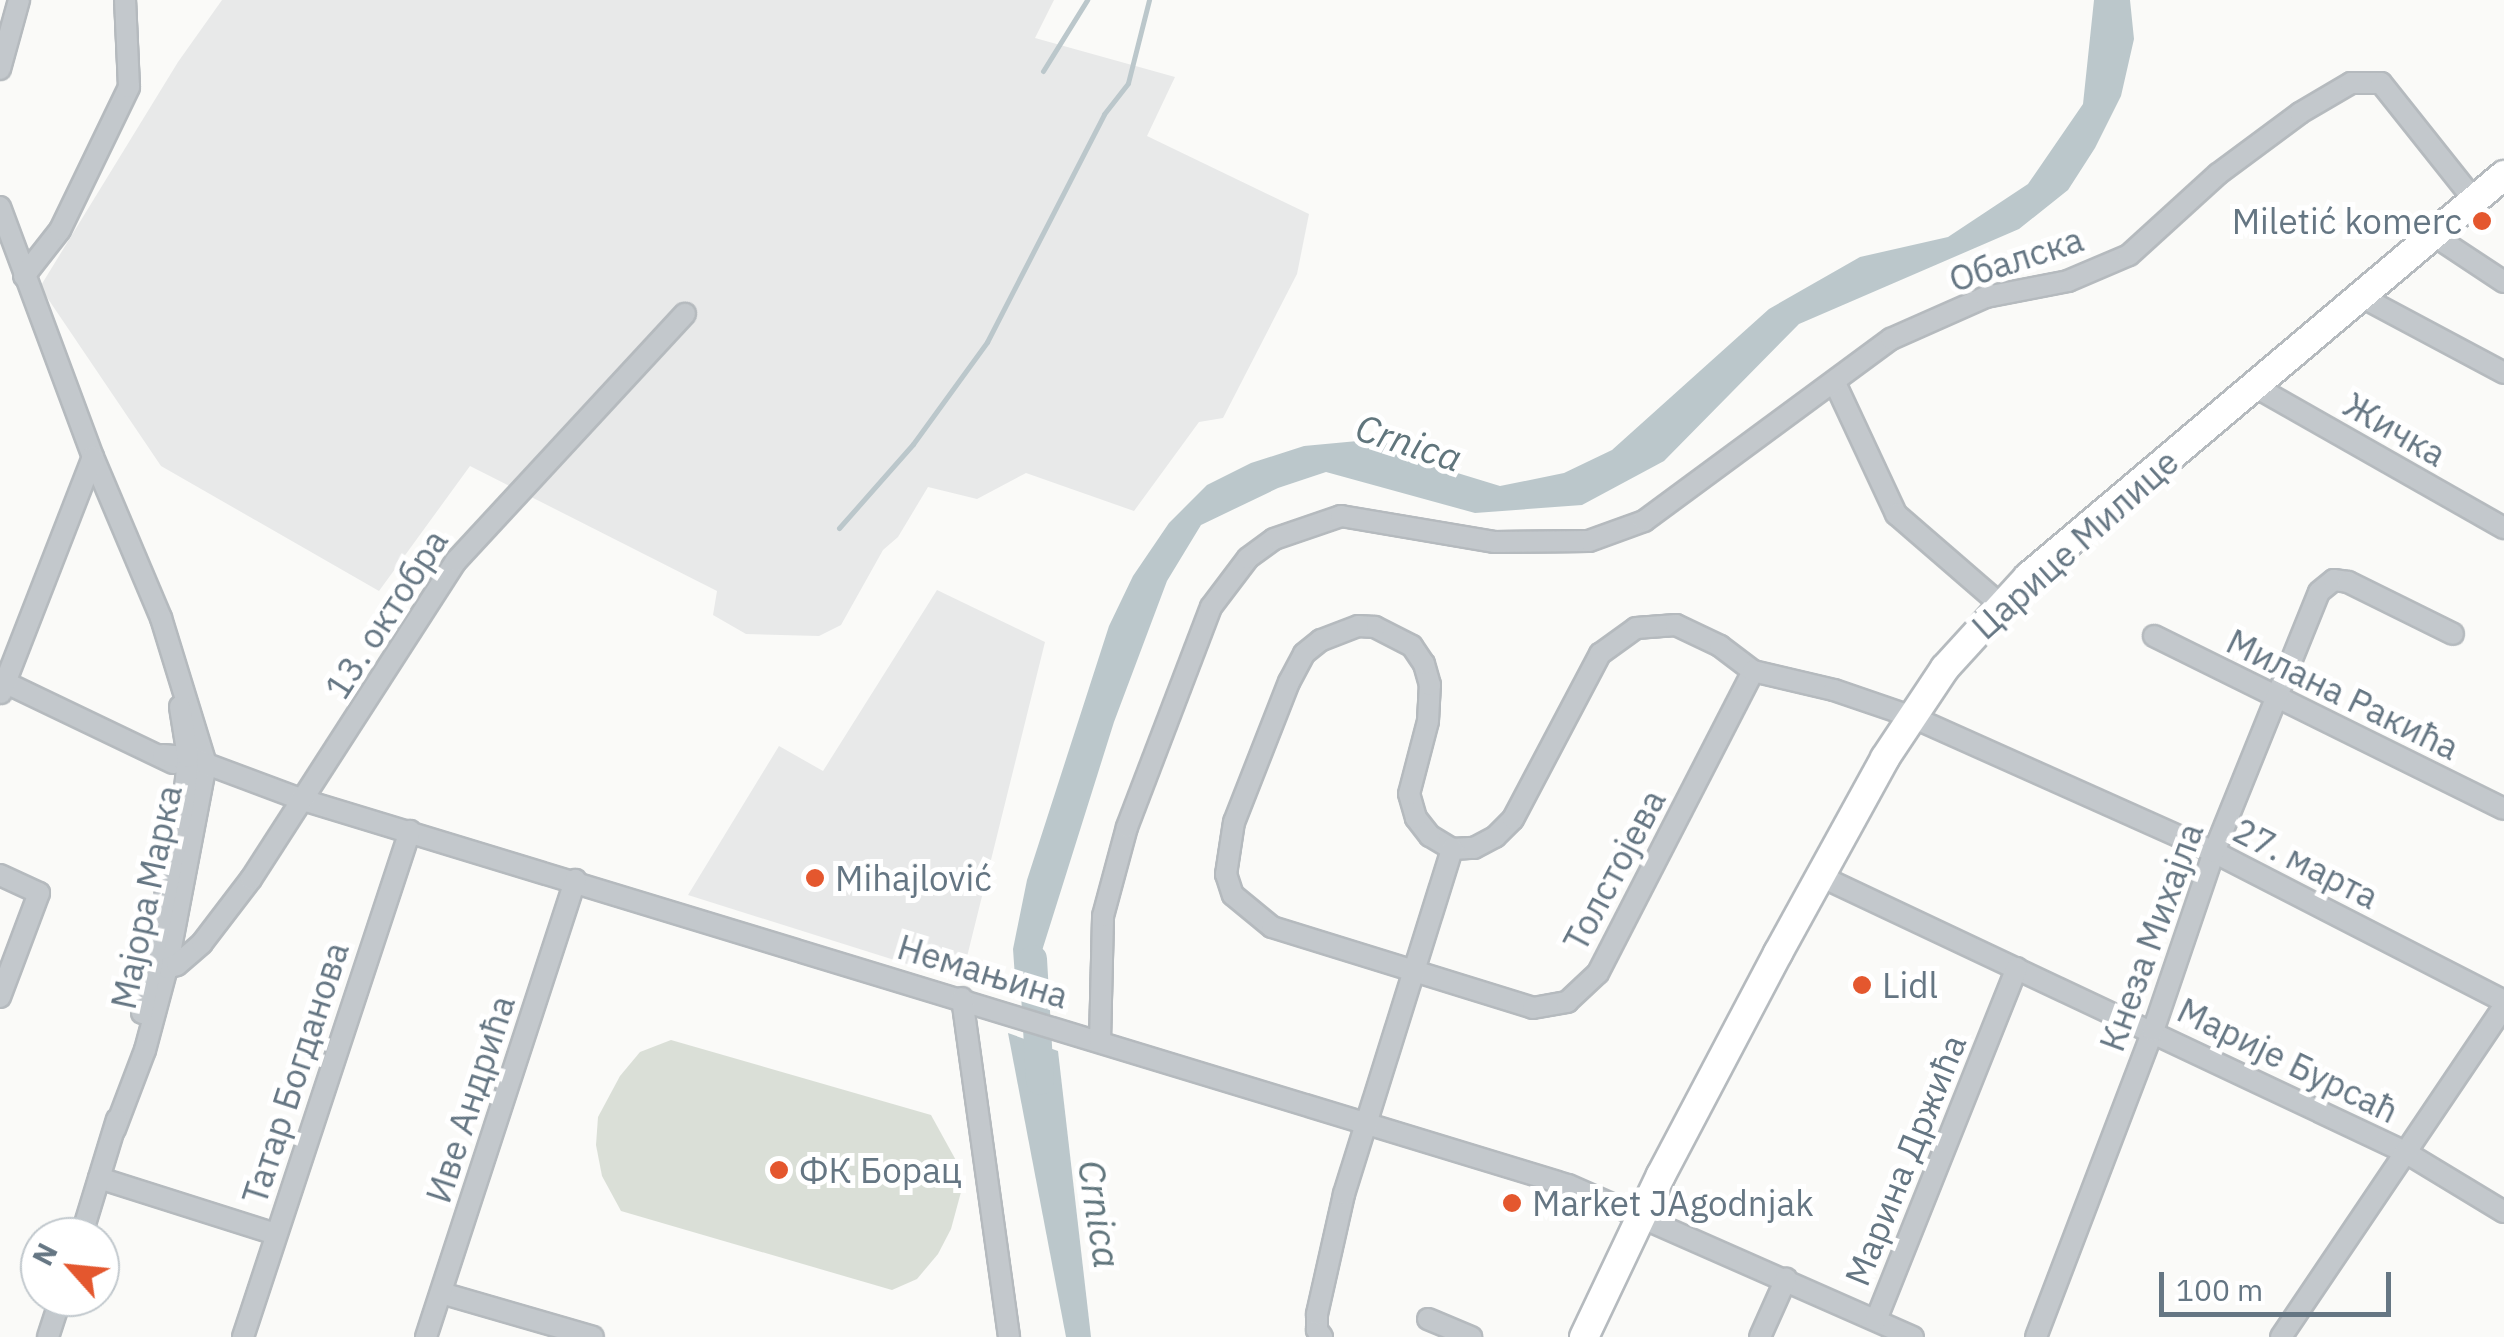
<!DOCTYPE html>
<html>
<head>
<meta charset="utf-8">
<style>
	body { margin:0 }
	#map { position:relative; width:2504px; height:1337px; overflow:hidden; background:#fafaf8; font-family:"IBM Plex Sans",sans-serif }
	div>[style] { position:absolute }
	[style*='--x'] { left:calc(var(--x)*1px); top:calc(var(--y)*1px); width:calc(var(--w)*1px); rotate:calc(var(--a)*1deg) }
	.built>* { inset:0; background:#e8e9e9 }
	.green>* { inset:0; background:#dadfd7 }
	.water>* { inset:0; background:#bbc7cb }
	.stream>* { height:5px; margin:-2.5px; padding:0 2.5px; transform-origin:2.5px; border-radius:2.5px; background:#bbc7cb }
	.river>* { height:28px; margin:-14px; padding:0 14px; transform-origin:14px; border-radius:14px; background:#bbc7cb }
	.roads { filter:drop-shadow(2px 0 #b5babe) drop-shadow(-2px 0 #b5babe) drop-shadow(0 2px #b5babe) drop-shadow(0 -2px #b5babe) }
	.minor>* { height:20px; margin:-10px; padding:0 10px; transform-origin:10px; border-radius:10px; background:#c3c8cc }
	.major>* { height:28px; margin:-14px; padding:0 14px; transform-origin:14px; border-radius:14px; background:#fff }
	.dots>* { width:28px; height:28px; translate:-50% -50%; box-sizing:border-box; border:5px solid #fff; border-radius:50% }
	span { translate:-50% -50%; white-space:nowrap; text-align:center; line-height:1.15; -webkit-text-stroke:10px #fff; paint-order:stroke }
	.poi-label { font-size:35px; color:#657683 }
	.right { translate:-100% -50%; text-align:right }
	.left { translate:0 -50%; text-align:left }
	.street-label { font-size:35px; color:#657683 }
	.water-label { font-size:38px; color:#60757c; font-style:italic }
	.north { position:absolute; left:20px; top:1217px; width:100px; height:100px; box-sizing:border-box; background:#fff; border:2px solid #c1c8cd; border-radius:50%; rotate:297deg; font-size:28px; font-weight:700; line-height:40px; text-align:center; color:#657683 }
	.north::after { content:''; display:block; margin:auto; width:35px; height:45px; background:#e4572e; clip-path:polygon(50% 0,100% 100%,50% 72%,0 100%) }
	.scale { position:absolute; left:2159px; top:1272px; width:232px; height:45px; box-sizing:border-box; border:5px solid #657683; border-top:0; padding-left:12px; font-size:30px; line-height:35px; white-space:nowrap; color:#657683; -webkit-text-stroke:8px #fff; paint-order:stroke }
</style>
</head>
<body>
<div id="map">
	<div class="built">
		<i style="clip-path:polygon(222px 0,1054px 0,1035px 38px,1175px 77px,1147px 136px,1309px 214px,1297px 274px,1223px 418px,1199px 422px,1134px 511px,1026px 473px,977px 499px,928px 487px,898px 537px,883px 550px,841px 625px,819px 636px,746px 634px,713px 615px,717px 591px,470px 466px,379px 591px,161px 466px,40px 287px,178px 62px)"></i>
		<i style="clip-path:polygon(937px 590px,1045px 642px,961px 981px,688px 895px,779px 746px,823px 771px)"></i>
	</div>
	<div class="green">
		<i style="clip-path:polygon(671px 1040px,931px 1115px,958px 1164px,961px 1192px,951px 1229px,938px 1254px,917px 1279px,892px 1290px,621px 1211px,602px 1176px,596px 1145px,598px 1117px,620px 1076px,640px 1052px)"></i>
	</div>
	<div class="water">
		<i style="clip-path:polygon(2094px 0,2130px 0,2134px 39px,2121px 96px,2095px 148px,2068px 190px,2019px 229px,1799px 324px,1664px 461px,1582px 505px,1475px 513px,1326px 472px,1278px 488px,1201px 525px,1167px 581px,1114px 722px,1041px 954px,1042px 999px,1016px 992px,1013px 949px,1027px 880px,1109px 626px,1133px 576px,1169px 523px,1207px 485px,1251px 463px,1304px 446px,1379px 439px,1428px 464px,1500px 486px,1564px 473px,1612px 450px,1769px 309px,1860px 257px,1948px 237px,2028px 184px,2083px 104px)"></i>
		<i style="clip-path:polygon(1008px 1033px,1058px 1051px,1091px 1337px,1066px 1337px)"></i>
	</div>
	<div class="stream">
		<i style="--x:1043;--y:71;--w:84;--a:-58.2"></i>
		<i style="--x:839;--y:528;--w:112;--a:-48.6"></i>
		<i style="--x:913;--y:444;--w:126;--a:-54"></i>
		<i style="--x:987;--y:342;--w:256;--a:-62.8"></i>
		<i style="--x:1104;--y:114;--w:39;--a:-52"></i>
		<i style="--x:1128;--y:83;--w:86;--a:-75.8"></i>
	</div>
	<div class="river">
		<i style="--x:1033;--y:959;--w:122;--a:86.7"></i>
	</div>
	<div class="roads">
		<div class="minor">
			<i style="--x:0;--y:69;--w:72;--a:-74.6"></i>
			<i style="--x:0;--y:207;--w:267;--a:69.6"></i>
			<i style="--x:93;--y:457;--w:175;--a:67.1"></i>
			<i style="--x:161;--y:618;--w:153;--a:72.9"></i>
			<i style="--x:206;--y:764;--w:208;--a:100.8"></i>
			<i style="--x:167;--y:968;--w:85;--a:105"></i>
			<i style="--x:145;--y:1050;--w:85;--a:110.8"></i>
			<i style="--x:2433;--y:235;--w:85;--a:33.5"></i>
			<i style="--x:24;--y:276;--w:58;--a:-52"></i>
			<i style="--x:60;--y:230;--w:159;--a:-64.2"></i>
			<i style="--x:129;--y:87;--w:87;--a:-92.6"></i>
			<i style="--x:2360;--y:296;--w:163;--a:28.1"></i>
			<i style="--x:1835;--y:383;--w:145;--a:65"></i>
			<i style="--x:1896;--y:514;--w:139;--a:40.9"></i>
			<i style="--x:2254;--y:386;--w:288;--a:29.6"></i>
			<i style="--x:2154;--y:636;--w:390;--a:26.3"></i>
			<i style="--x:0;--y:680;--w:192;--a:25.6"></i>
			<i style="--x:1;--y:693;--w:253;--a:-68.7"></i>
			<i style="--x:163;--y:755;--w:25;--a:5"></i>
			<i style="--x:188;--y:757;--w:123;--a:20.5"></i>
			<i style="--x:303;--y:800;--w:1322;--a:16.93"></i>
			<i style="--x:1568;--y:1185;--w:377;--a:23.8"></i>
			<i style="--x:1452;--y:849;--w:26;--a:-149"></i>
			<i style="--x:1430;--y:836;--w:23;--a:-128"></i>
			<i style="--x:1416;--y:818;--w:25;--a:-106"></i>
			<i style="--x:1409;--y:794;--w:75;--a:-75.4"></i>
			<i style="--x:1428;--y:721;--w:36;--a:-87"></i>
			<i style="--x:1430;--y:685;--w:22;--a:-106"></i>
			<i style="--x:1424;--y:664;--w:22;--a:-124"></i>
			<i style="--x:1412;--y:646;--w:42;--a:-152.8"></i>
			<i style="--x:1375;--y:627;--w:17;--a:-177"></i>
			<i style="--x:1358;--y:626;--w:40;--a:159"></i>
			<i style="--x:1321;--y:640;--w:22;--a:141"></i>
			<i style="--x:1304;--y:654;--w:32;--a:118"></i>
			<i style="--x:1289;--y:682;--w:150;--a:111.4"></i>
			<i style="--x:1234;--y:822;--w:53;--a:98.7"></i>
			<i style="--x:1226;--y:874;--w:22;--a:72"></i>
			<i style="--x:1233;--y:895;--w:50;--a:39.4"></i>
			<i style="--x:1272;--y:927;--w:273;--a:17.2"></i>
			<i style="--x:1533;--y:1008;--w:35;--a:-10"></i>
			<i style="--x:1567;--y:1002;--w:42;--a:-43.1"></i>
			<i style="--x:1598;--y:973;--w:339;--a:-62.8"></i>
			<i style="--x:1452;--y:849;--w:22;--a:-3"></i>
			<i style="--x:1474;--y:848;--w:24;--a:-28"></i>
			<i style="--x:1495;--y:837;--w:25;--a:-45"></i>
			<i style="--x:1513;--y:819;--w:187;--a:-62.2"></i>
			<i style="--x:1600;--y:654;--w:44;--a:-35.8"></i>
			<i style="--x:1636;--y:628;--w:40;--a:-4.3"></i>
			<i style="--x:1676;--y:625;--w:49;--a:25.5"></i>
			<i style="--x:1720;--y:646;--w:41;--a:37.1"></i>
			<i style="--x:1753;--y:671;--w:83;--a:13.2"></i>
			<i style="--x:1834;--y:690;--w:80;--a:18.9"></i>
			<i style="--x:1910;--y:716;--w:333;--a:24.1"></i>
			<i style="--x:2214;--y:852;--w:326;--a:27.2"></i>
			<i style="--x:0;--y:875;--w:43;--a:24.8"></i>
			<i style="--x:39;--y:893;--w:111;--a:110.6"></i>
			<i style="--x:1820;--y:876;--w:647;--a:25.26"></i>
			<i style="--x:2405;--y:1152;--w:116;--a:31.2"></i>
			<i style="--x:167;--y:968;--w:10;--a:-17"></i>
			<i style="--x:177;--y:965;--w:33;--a:-41"></i>
			<i style="--x:202;--y:943;--w:81;--a:-52.6"></i>
			<i style="--x:251;--y:879;--w:378;--a:-57.2"></i>
			<i style="--x:456;--y:561;--w:337;--a:-47.2"></i>
			<i style="--x:962;--y:998;--w:342;--a:82.1"></i>
			<i style="--x:142;--y:1013;--w:217;--a:-78.8"></i>
			<i style="--x:184;--y:800;--w:43;--a:-84.7"></i>
			<i style="--x:188;--y:757;--w:51;--a:-99.1"></i>
			<i style="--x:1100;--y:1041;--w:125;--a:-88.6"></i>
			<i style="--x:1103;--y:916;--w:92;--a:-74.9"></i>
			<i style="--x:1127;--y:827;--w:235;--a:-69.1"></i>
			<i style="--x:1211;--y:607;--w:61;--a:-52.9"></i>
			<i style="--x:1248;--y:558;--w:32;--a:-36"></i>
			<i style="--x:1274;--y:539;--w:71;--a:-18.9"></i>
			<i style="--x:1341;--y:516;--w:155;--a:9.6"></i>
			<i style="--x:1494;--y:542;--w:95;--a:-0.6"></i>
			<i style="--x:1589;--y:541;--w:59;--a:-20"></i>
			<i style="--x:1644;--y:521;--w:307;--a:-36.4"></i>
			<i style="--x:1891;--y:339;--w:104;--a:-23.9"></i>
			<i style="--x:1986;--y:297;--w:84;--a:-11"></i>
			<i style="--x:2068;--y:281;--w:66;--a:-23.1"></i>
			<i style="--x:2129;--y:255;--w:120;--a:-42.3"></i>
			<i style="--x:2218;--y:174;--w:102;--a:-36.6"></i>
			<i style="--x:2300;--y:113;--w:59;--a:-30.5"></i>
			<i style="--x:2351;--y:83;--w:30;--a:0"></i>
			<i style="--x:2381;--y:83;--w:149;--a:51.5"></i>
			<i style="--x:99;--y:1178;--w:186;--a:17.6"></i>
			<i style="--x:81;--y:1237;--w:123;--a:-73"></i>
			<i style="--x:441;--y:1293;--w:158;--a:16.1"></i>
			<i style="--x:1428;--y:1319;--w:47;--a:22.7"></i>
			<i style="--x:1876;--y:1320;--w:379;--a:-68.2"></i>
			<i style="--x:48;--y:1337;--w:42;--a:-72"></i>
			<i style="--x:243;--y:1337;--w:533;--a:-71.74"></i>
			<i style="--x:426;--y:1337;--w:481;--a:-71.9"></i>
			<i style="--x:1322;--y:1337;--w:9;--a:-126"></i>
			<i style="--x:1317;--y:1330;--w:16;--a:-90"></i>
			<i style="--x:1317;--y:1314;--w:123;--a:-77.3"></i>
			<i style="--x:1344;--y:1194;--w:362;--a:-72.6"></i>
			<i style="--x:1760;--y:1337;--w:64;--a:-65.9"></i>
			<i style="--x:2036;--y:1337;--w:328;--a:-69.1"></i>
			<i style="--x:2153;--y:1031;--w:189;--a:-71.2"></i>
			<i style="--x:2214;--y:852;--w:280;--a:-68"></i>
			<i style="--x:2319;--y:592;--w:19;--a:-39"></i>
			<i style="--x:2334;--y:580;--w:14;--a:8"></i>
			<i style="--x:2348;--y:582;--w:117;--a:26.3"></i>
			<i style="--x:2281;--y:1337;--w:398;--a:-56"></i>
		</div>
		<div class="major">
			<i style="--x:1584;--y:1337;--w:179;--a:-64.6"></i>
			<i style="--x:1661;--y:1175;--w:251;--a:-62.2"></i>
			<i style="--x:1778;--y:953;--w:222;--a:-61.2"></i>
			<i style="--x:1885;--y:758;--w:108;--a:-56.3"></i>
			<i style="--x:1945;--y:668;--w:123;--a:-47.6"></i>
			<i style="--x:2028;--y:577;--w:623;--a:-40.18"></i>
		</div>
	</div>
	<div class="dots">
		<i style="left:2482px;top:221px;background:#e4572e"></i>
		<i style="left:815px;top:878px;background:#e4572e"></i>
		<i style="left:1862px;top:985px;background:#e4572e"></i>
		<i style="left:779px;top:1170px;background:#e4572e"></i>
		<i style="left:1512px;top:1203px;background:#e4572e"></i>
	</div>
	<div class="poi-label">
		<span class="right" style="left:2462px;top:221px">Miletić komerc</span>
		<span class="left" style="left:835px;top:878px">Mihajlović</span>
		<span class="left" style="left:1882px;top:985px">Lidl</span>
		<span class="left" style="left:799px;top:1170px">ФК Борац</span>
		<span class="left" style="left:1532px;top:1203px">Market JAgodnjak</span>
	</div>
	<div class="street-label">
		<span style="left:2016px;top:259px;rotate:-18deg">Обалска</span>
		<span style="left:2395px;top:429px;rotate:30deg">Жичка</span>
		<span style="left:2075px;top:544px;rotate:-42deg">Царице Милице</span>
		<span style="left:386px;top:614px;rotate:-57deg">13. октобра</span>
		<span style="left:2343px;top:694px;rotate:26deg">Милана Ракића</span>
		<span style="left:2306px;top:863px;rotate:27deg">27. марта</span>
		<span style="left:1614px;top:870px;rotate:-62deg">Толстојева</span>
		<span style="left:146px;top:897px;rotate:-78deg">Мајора Марка</span>
		<span style="left:2151px;top:937px;rotate:-70deg">Кнеза Михајла</span>
		<span style="left:983px;top:971px;rotate:17deg">Немањина</span>
		<span style="left:2288px;top:1060px;rotate:26deg">Марије Бурсаћ</span>
		<span style="left:295px;top:1073px;rotate:-72deg">Татар Богданова</span>
		<span style="left:470px;top:1099px;rotate:-72deg">Иве Андрића</span>
		<span style="left:1905px;top:1160px;rotate:-68deg">Марина Држића</span>
	</div>
	<div class="water-label">
		<span style="left:1409px;top:442px;rotate:18deg">Crnica</span>
		<span style="left:1100px;top:1214px;rotate:81deg">Crnica</span>
	</div>
	<div class="north">N</div>
	<div class="scale">100 m</div>
</div>
</body>
</html>
